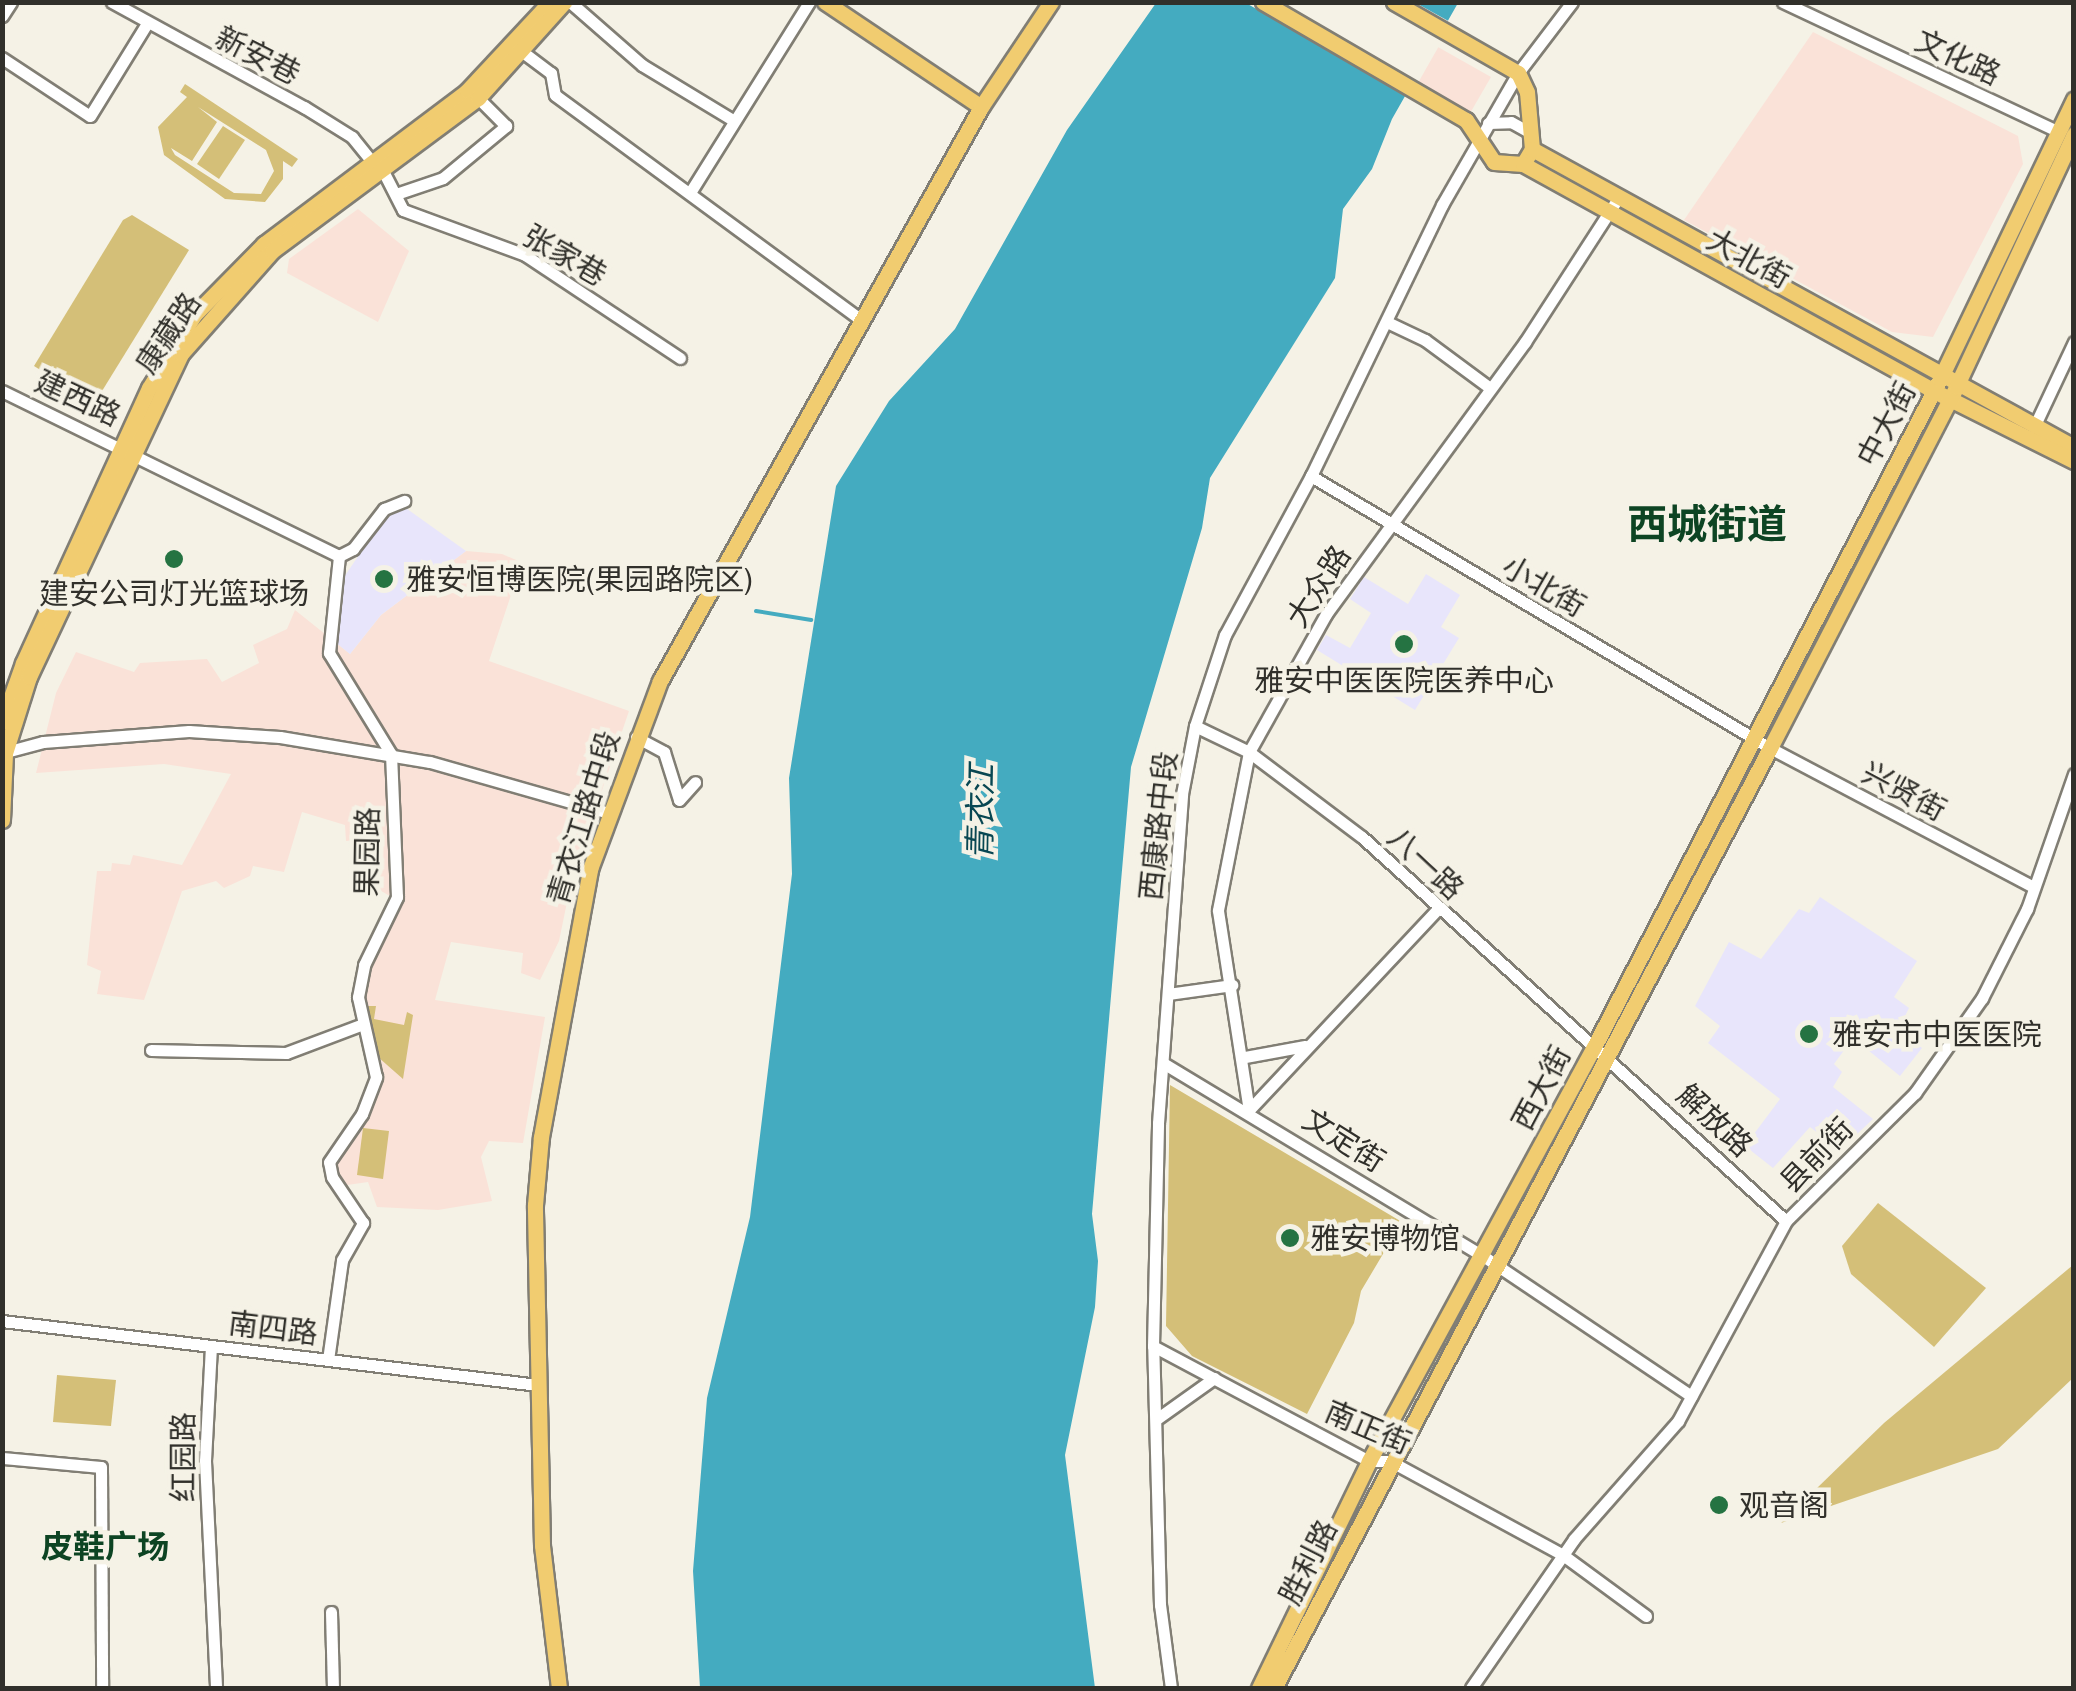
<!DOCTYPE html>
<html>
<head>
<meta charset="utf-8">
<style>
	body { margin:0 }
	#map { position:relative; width:2076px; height:1691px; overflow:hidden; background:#f5f2e6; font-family:"Archivo Narrow","Noto Sans SC",sans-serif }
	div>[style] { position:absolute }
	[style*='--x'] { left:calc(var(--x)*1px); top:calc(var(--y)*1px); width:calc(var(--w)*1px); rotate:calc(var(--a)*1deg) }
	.commercial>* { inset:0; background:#fae2d8 }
	.medical>* { inset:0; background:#e8e5fb }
	.green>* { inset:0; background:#d4bf78 }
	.water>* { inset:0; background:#44abc0 }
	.pier>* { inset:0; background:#f5f2e6 }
	.stream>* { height:4px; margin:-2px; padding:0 2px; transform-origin:2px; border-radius:2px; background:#44abc0 }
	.roads { filter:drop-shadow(2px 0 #817e74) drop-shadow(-2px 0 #817e74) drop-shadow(0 2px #817e74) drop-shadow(0 -2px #817e74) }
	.minor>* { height:11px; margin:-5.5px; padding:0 5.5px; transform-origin:5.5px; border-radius:5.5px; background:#fff }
	.major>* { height:15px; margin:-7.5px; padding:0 7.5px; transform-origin:7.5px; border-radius:7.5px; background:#f1cc70 }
	.dots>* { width:28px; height:28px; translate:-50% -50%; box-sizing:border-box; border:5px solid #f5f2e6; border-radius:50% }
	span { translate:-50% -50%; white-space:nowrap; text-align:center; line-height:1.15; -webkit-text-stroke:9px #f5f2e6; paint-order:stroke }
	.street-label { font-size:30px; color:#31302b }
	.poi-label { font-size:30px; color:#31302b }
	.left { translate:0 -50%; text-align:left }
	.water-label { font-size:32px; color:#084752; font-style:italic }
	.neighbourhood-label { font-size:32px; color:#0d4423; font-weight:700 }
	.district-label { font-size:40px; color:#0d4423; font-weight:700 }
	.frame { position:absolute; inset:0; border:5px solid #31302b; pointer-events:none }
</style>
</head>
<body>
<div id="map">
	<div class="commercial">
		<i style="clip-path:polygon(1273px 3px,1360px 3px,1491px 77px,1469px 115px)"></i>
		<i style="clip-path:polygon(1813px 32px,2018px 136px,2023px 164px,1933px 337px,1892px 332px,1684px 220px)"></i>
		<i style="clip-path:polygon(358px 209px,409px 251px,378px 322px,287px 273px,289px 259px)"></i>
		<i style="clip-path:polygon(466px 551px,502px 554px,535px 568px,512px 592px,489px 661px,629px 711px,572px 878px,559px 941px,540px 980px,521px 973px,523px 953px,451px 942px,435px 1000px,545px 1017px,523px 1143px,489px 1141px,481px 1157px,492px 1201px,438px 1210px,377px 1207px,368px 1182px,347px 1185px,332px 1164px,364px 1121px,380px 1076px,362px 1011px,367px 966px,402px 903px,376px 888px,364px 870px,358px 840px,346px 841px,345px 825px,302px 812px,284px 872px,253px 866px,250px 876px,224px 888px,216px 881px,182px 891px,144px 1000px,97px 994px,101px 971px,87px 965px,97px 871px,111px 871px,112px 863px,130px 865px,133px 855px,182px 865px,231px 774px,164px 764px,36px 773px,56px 693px,76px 652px,134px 672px,140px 663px,207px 659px,222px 682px,259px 663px,253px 645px,287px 629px,295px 610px,350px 654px,381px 615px)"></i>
	</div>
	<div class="medical">
		<i style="clip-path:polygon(403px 506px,466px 551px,381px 615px,350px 654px,335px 642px,344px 577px,387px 514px)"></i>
		<i style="clip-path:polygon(1426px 574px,1460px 595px,1441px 627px,1459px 638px,1415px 710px,1317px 650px,1326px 635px,1350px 648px,1371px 613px,1350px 599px,1364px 577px,1408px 604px)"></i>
		<i style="clip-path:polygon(1820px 897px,1917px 961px,1894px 997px,1909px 1008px,1898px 1030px,1922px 1048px,1900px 1076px,1853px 1038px,1834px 1064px,1842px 1072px,1833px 1087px,1873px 1119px,1840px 1150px,1810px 1127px,1773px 1168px,1745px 1146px,1780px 1099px,1708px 1043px,1720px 1026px,1695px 1006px,1729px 942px,1761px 959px,1799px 909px,1809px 913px)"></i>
	</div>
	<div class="green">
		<i style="clip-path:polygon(evenodd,185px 84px,298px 159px,292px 167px,283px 161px,283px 179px,265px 202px,225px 199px,164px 155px,158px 127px,187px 97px,180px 92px,185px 84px,198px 107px,266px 150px,274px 171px,261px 194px,234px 193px,175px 155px,171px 148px,192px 161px,217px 122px,198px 107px)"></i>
		<i style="clip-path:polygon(223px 126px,245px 140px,219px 179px,197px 164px)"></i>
		<i style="clip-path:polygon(132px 215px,189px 250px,94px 404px,34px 366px,123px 220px)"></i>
		<i style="clip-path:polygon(366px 1006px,376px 1006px,374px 1019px,404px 1025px,407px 1012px,413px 1015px,403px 1079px,378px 1057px)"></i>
		<i style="clip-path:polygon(1170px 1085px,1402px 1222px,1361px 1291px,1354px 1323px,1307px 1414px,1192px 1356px,1166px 1326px)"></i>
		<i style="clip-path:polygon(363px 1128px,389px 1131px,383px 1179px,357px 1175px)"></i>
		<i style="clip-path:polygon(1878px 1203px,1986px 1288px,1934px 1347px,1851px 1274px,1842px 1246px)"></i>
		<i style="clip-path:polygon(2073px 1265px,2073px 1378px,1998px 1449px,1781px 1523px,1884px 1423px)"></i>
		<i style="clip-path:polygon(57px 1375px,116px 1380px,111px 1426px,53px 1422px)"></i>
	</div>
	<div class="water">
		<i style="clip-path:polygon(1156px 3px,1458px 3px,1392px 119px,1372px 169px,1343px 209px,1335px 278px,1210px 478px,1202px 528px,1131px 767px,1092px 1214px,1098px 1261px,1095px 1307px,1065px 1455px,1095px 1688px,700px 1688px,693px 1571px,707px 1398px,750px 1217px,792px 874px,789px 778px,836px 486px,889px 401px,955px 329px,1067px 130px)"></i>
	</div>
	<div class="pier">
		<i style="clip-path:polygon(1246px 3px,1416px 3px,1452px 23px,1410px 97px)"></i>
	</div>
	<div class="stream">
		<i style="--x:756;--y:611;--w:56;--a:9.3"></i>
	</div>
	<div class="roads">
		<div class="minor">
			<i style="--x:112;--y:2;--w:219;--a:28.7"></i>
			<i style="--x:304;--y:107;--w:57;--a:32"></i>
			<i style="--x:352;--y:137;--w:32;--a:51"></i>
			<i style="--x:570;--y:2;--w:96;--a:41.2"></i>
			<i style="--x:642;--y:65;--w:104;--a:31.2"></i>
			<i style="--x:1783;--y:2;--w:303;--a:25.2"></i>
			<i style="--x:2;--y:16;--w:17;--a:-57"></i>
			<i style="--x:524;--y:53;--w:34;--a:37"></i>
			<i style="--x:551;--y:73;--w:22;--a:80"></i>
			<i style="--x:555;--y:95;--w:380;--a:36.3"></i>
			<i style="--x:2;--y:58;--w:105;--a:33.4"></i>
			<i style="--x:90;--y:116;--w:107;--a:-58.4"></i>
			<i style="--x:1488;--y:123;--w:23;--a:-2"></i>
			<i style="--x:1511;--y:122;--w:21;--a:29"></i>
			<i style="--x:382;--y:169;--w:46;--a:62.9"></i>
			<i style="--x:403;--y:210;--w:130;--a:20.2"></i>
			<i style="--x:525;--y:255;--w:186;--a:33.6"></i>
			<i style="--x:691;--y:191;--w:223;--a:-58"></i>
			<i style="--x:399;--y:193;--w:46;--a:-18.8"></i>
			<i style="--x:443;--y:178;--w:82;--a:-39.5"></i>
			<i style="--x:506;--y:126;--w:40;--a:-135"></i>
			<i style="--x:1387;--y:322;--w:42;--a:25.3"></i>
			<i style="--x:1425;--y:340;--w:81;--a:36.4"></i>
			<i style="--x:2;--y:391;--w:375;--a:26.1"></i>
			<i style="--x:2034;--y:427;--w:94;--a:-64.8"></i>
			<i style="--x:1311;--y:476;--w:534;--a:30.65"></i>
			<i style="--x:1770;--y:748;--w:298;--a:27.8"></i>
			<i style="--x:339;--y:556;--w:16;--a:-27"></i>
			<i style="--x:353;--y:549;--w:51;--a:-52.2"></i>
			<i style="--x:384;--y:509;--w:22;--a:-22"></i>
			<i style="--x:1195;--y:726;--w:60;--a:25.7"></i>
			<i style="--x:1249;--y:752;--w:141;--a:37"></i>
			<i style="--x:1362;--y:837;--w:572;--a:42.17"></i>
			<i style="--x:636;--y:737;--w:32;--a:28"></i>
			<i style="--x:664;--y:752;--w:50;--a:72.6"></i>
			<i style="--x:679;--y:800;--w:24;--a:-48"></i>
			<i style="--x:2;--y:753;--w:42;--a:-15"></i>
			<i style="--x:43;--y:742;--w:146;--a:-4.3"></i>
			<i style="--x:189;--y:731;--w:91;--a:3.8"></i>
			<i style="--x:280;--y:737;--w:152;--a:9.5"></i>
			<i style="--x:430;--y:762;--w:186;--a:15.9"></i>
			<i style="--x:1168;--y:994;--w:65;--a:-8"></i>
			<i style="--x:151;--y:1050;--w:135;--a:1.3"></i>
			<i style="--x:286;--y:1053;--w:82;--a:-20.6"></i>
			<i style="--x:1245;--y:1057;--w:61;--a:-10.4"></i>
			<i style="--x:1163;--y:1063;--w:374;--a:31.1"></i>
			<i style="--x:1483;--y:1256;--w:251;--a:33.9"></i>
			<i style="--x:1249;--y:1110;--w:276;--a:-46.8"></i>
			<i style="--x:1249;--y:1111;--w:203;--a:-98.8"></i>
			<i style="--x:1218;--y:910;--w:161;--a:-78.9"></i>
			<i style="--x:1249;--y:752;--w:158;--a:-60.8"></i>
			<i style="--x:1326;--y:614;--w:337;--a:-53.8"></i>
			<i style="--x:1525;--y:342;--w:169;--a:-57.1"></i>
			<i style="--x:2;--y:1321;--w:540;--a:6.81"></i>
			<i style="--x:211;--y:1346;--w:115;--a:93"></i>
			<i style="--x:205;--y:1461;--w:227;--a:87.2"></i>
			<i style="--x:1153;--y:1346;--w:245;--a:28"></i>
			<i style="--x:1369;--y:1461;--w:21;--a:0"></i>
			<i style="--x:1390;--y:1461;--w:197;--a:28.5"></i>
			<i style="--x:1563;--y:1555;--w:103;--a:36.3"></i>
			<i style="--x:328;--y:1360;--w:101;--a:-82"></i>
			<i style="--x:342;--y:1260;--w:43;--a:-60.4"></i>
			<i style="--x:363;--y:1223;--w:55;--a:-124"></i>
			<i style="--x:332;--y:1177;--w:15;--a:-101"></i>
			<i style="--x:329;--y:1162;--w:58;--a:-55.5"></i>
			<i style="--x:362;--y:1114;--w:40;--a:-69"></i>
			<i style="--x:376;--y:1077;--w:82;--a:-102.7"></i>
			<i style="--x:358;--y:997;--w:33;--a:-79"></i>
			<i style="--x:364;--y:965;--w:76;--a:-64.1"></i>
			<i style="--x:397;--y:897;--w:143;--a:-92.4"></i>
			<i style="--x:391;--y:754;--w:119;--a:-121.5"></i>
			<i style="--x:329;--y:653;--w:98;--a:-84.1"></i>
			<i style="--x:1158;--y:1418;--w:69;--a:-35.5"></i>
			<i style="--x:2;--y:1458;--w:99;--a:5.2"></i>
			<i style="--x:101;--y:1467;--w:221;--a:89.7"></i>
			<i style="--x:331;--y:1612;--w:76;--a:88.5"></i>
			<i style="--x:1171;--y:1688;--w:84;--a:-97.5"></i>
			<i style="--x:1160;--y:1605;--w:259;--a:-91.5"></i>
			<i style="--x:1153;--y:1346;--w:223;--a:-88.7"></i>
			<i style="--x:1158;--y:1123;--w:330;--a:-85.8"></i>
			<i style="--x:1182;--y:794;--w:69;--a:-79.2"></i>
			<i style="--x:1195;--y:726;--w:96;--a:-71.8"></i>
			<i style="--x:1225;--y:635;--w:181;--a:-61.6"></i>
			<i style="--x:1311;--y:476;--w:301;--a:-64.2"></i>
			<i style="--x:1442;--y:205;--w:152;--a:-60.1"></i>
			<i style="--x:1518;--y:73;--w:89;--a:-52.7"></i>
			<i style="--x:1471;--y:1688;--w:181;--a:-55.3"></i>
			<i style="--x:1574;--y:1539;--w:157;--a:-48.6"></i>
			<i style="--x:1678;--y:1421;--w:227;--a:-61.6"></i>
			<i style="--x:1786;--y:1221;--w:182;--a:-44.8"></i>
			<i style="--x:1915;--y:1093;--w:116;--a:-54.8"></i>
			<i style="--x:1982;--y:998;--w:100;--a:-63.2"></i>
			<i style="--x:2027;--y:909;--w:143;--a:-70.8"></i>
		</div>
		<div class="major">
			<i style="--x:825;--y:2;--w:188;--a:33.9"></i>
			<i style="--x:1263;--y:2;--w:235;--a:30.2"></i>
			<i style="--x:1466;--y:120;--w:50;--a:56.3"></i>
			<i style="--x:1494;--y:162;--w:29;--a:4"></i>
			<i style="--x:1523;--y:164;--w:17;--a:-59"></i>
			<i style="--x:1532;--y:149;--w:57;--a:-95"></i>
			<i style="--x:1527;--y:92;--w:21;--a:-115"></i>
			<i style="--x:1518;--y:73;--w:143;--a:-150.2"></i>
			<i style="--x:1532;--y:149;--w:619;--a:28.8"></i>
			<i style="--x:1523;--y:164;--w:470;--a:28.9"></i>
			<i style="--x:1934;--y:391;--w:157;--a:26.6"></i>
			<i style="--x:2;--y:722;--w:63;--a:-70.4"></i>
			<i style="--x:23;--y:663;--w:302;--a:-65.4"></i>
			<i style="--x:149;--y:388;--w:86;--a:-58.3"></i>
			<i style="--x:194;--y:315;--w:100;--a:-45.4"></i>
			<i style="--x:264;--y:244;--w:254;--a:-37"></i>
			<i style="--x:467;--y:91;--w:122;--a:-47"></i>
			<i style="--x:2;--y:820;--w:67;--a:-87.4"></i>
			<i style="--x:5;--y:753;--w:80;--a:-72.5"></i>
			<i style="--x:29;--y:677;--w:357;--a:-64.8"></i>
			<i style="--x:181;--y:354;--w:137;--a:-48.5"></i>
			<i style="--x:272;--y:251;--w:257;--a:-36.6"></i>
			<i style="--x:478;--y:98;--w:129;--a:-48.1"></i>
			<i style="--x:559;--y:1688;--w:144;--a:-96.8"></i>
			<i style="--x:542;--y:1545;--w:340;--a:-91.2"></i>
			<i style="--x:535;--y:1205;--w:68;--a:-85"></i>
			<i style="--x:541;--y:1137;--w:272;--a:-79.6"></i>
			<i style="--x:590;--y:869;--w:201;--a:-69.6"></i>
			<i style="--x:660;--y:681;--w:658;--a:-60.78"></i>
			<i style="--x:981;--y:107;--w:126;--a:-56.3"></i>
			<i style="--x:1259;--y:1688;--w:252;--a:-64.1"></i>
			<i style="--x:1369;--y:1461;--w:471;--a:-61.5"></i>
			<i style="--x:1594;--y:1047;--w:752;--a:-62.62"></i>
			<i style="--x:1940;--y:379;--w:310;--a:-64.4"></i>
			<i style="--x:1274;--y:1688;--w:1063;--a:-62.18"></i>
			<i style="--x:1770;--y:748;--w:406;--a:-62.7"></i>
			<i style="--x:1956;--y:387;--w:279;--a:-65"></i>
		</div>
	</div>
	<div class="dots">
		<i style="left:174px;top:559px;background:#257342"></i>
		<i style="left:384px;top:579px;background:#257342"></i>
		<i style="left:1404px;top:644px;background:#257342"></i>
		<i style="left:1809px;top:1034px;background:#257342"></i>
		<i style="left:1290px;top:1238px;background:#257342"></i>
		<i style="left:1719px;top:1505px;background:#257342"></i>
	</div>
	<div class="street-label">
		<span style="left:258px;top:55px;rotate:27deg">新安巷</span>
		<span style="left:1958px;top:57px;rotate:25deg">文化路</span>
		<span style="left:565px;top:255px;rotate:30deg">张家巷</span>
		<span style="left:1749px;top:258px;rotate:29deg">大北街</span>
		<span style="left:168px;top:333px;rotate:-56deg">康藏路</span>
		<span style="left:78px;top:398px;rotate:25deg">建西路</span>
		<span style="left:1886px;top:424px;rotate:-62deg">中大街</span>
		<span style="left:1318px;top:586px;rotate:-57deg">大众路</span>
		<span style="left:1544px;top:586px;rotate:30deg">小北街</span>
		<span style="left:1904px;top:791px;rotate:28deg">兴贤街</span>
		<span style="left:583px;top:818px;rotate:-73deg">青衣江路中段</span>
		<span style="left:1158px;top:826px;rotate:-84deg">西康路中段</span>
		<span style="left:367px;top:852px;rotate:-89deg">果园路</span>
		<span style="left:1426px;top:863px;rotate:43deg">八一路</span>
		<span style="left:1541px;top:1088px;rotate:-62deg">西大街</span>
		<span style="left:1715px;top:1120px;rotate:43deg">解放路</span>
		<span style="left:1344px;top:1140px;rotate:32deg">文定街</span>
		<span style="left:1816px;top:1155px;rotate:-46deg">县前街</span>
		<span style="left:273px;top:1328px;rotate:7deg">南四路</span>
		<span style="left:1368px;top:1427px;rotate:23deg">南正街</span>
		<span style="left:183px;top:1457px;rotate:-90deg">红园路</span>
		<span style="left:1308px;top:1562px;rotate:-63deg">胜利路</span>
	</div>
	<div class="poi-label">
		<span class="left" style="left:406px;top:579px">雅安恒博医院(果园路院区)</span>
		<span style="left:174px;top:593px">建安公司灯光篮球场</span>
		<span style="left:1404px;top:680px">雅安中医医院医养中心</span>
		<span class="left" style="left:1832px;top:1034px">雅安市中医医院</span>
		<span class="left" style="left:1310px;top:1238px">雅安博物馆</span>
		<span class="left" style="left:1739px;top:1505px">观音阁</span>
	</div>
	<div class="water-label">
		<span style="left:981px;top:812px;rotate:-89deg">青衣江</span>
	</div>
	<div class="neighbourhood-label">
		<span style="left:105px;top:1547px">皮鞋广场</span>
	</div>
	<div class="district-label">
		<span style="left:1707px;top:524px">西城街道</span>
	</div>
	<div class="frame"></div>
</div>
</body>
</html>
